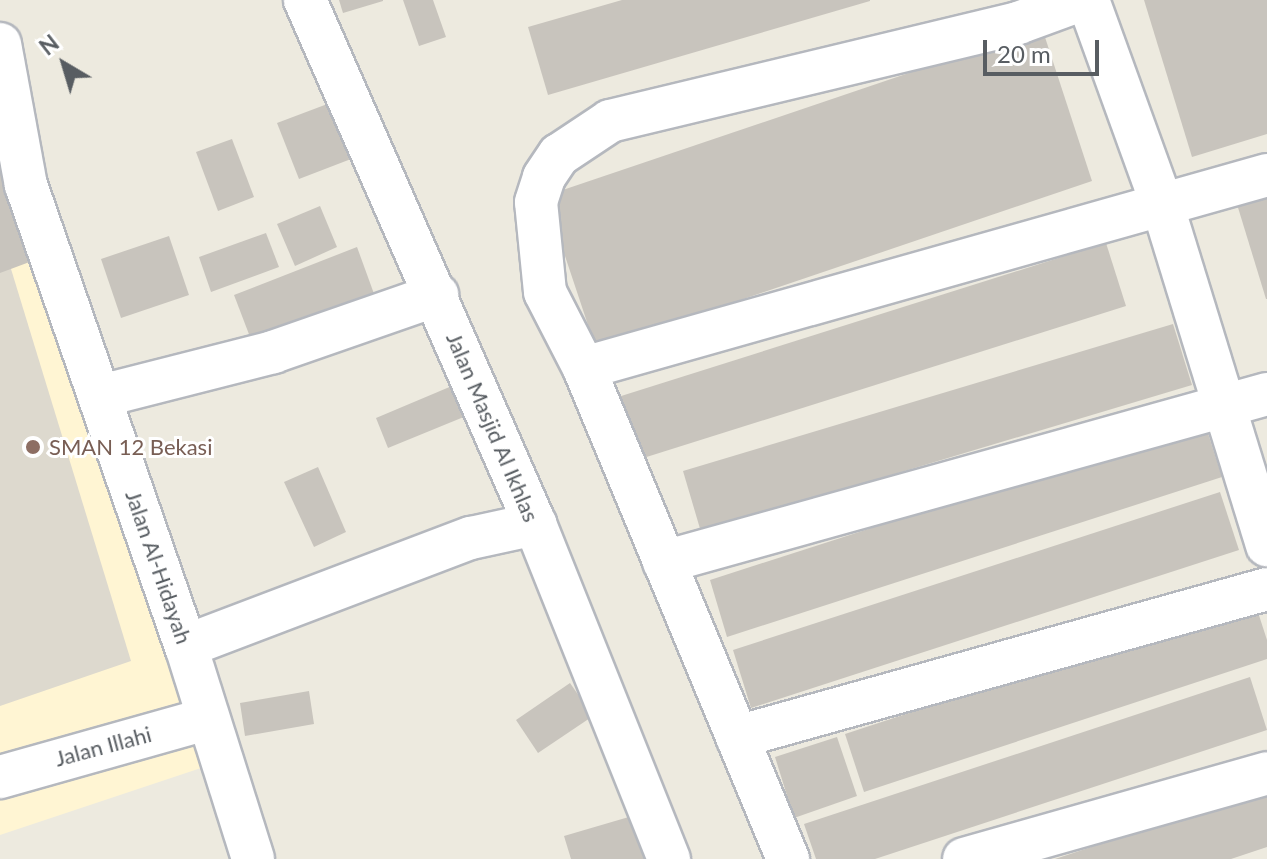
<!DOCTYPE html>
<html>
<head>
<meta charset="utf-8">
<style>
	body { margin:0 }
	#map { position:relative; width:1267px; height:859px; overflow:hidden; background:#edeadf; font-family:Lato,sans-serif }
	div>[style] { position:absolute }
	[style*='--x'] { left:calc(var(--x)*1px); top:calc(var(--y)*1px); width:calc(var(--w)*1px); rotate:calc(var(--a)*1deg) }
	.commercial>* { inset:0; background:#fff5d3 }
	.education>* { inset:0; background:#ddd9ce }
	.building>* { inset:0; background:#c8c4bd }
	.roads { filter:drop-shadow(2px 0 #b5b8be) drop-shadow(-2px 0 #b5b8be) drop-shadow(0 2px #b5b8be) drop-shadow(0 -2px #b5b8be) }
	.street>* { height:42px; margin:-21px; padding:0 21px; transform-origin:21px; border-radius:21px; background:#fff }
	.dots>* { width:22px; height:22px; translate:-50% -50%; box-sizing:border-box; border:4px solid #fff; border-radius:50% }
	span { translate:-50% -50%; white-space:nowrap; text-align:center; line-height:1.15; -webkit-text-stroke:6px #fff; paint-order:stroke }
	.street-label { font-size:22px; color:#585d62 }
	.education-label { font-size:22px; color:#785e54 }
	.left { translate:0 -50%; text-align:left }
	.north { position:absolute; left:24px; top:24px; width:80px; height:80px; -webkit-text-stroke:6px #fff; paint-order:stroke; rotate:322deg; font-size:22px; font-weight:700; line-height:32px; text-align:center; color:#585d62 }
	.north::after { content:''; display:block; margin:auto; width:28px; height:36px; background:#585d62; clip-path:polygon(50% 0,100% 100%,50% 72%,0 100%) }
	.scale { position:absolute; left:983px; top:40px; width:116px; height:36px; box-sizing:border-box; border:4px solid #585d62; border-top:0; padding-left:10px; font-size:24px; line-height:28px; white-space:nowrap; color:#585d62; -webkit-text-stroke:6px #fff; paint-order:stroke }
</style>
</head>
<body>
<div id="map">
	<div class="commercial">
		<i style="clip-path:polygon(0 61px,228px 759px,0 835px)"></i>
	</div>
	<div class="education">
		<i style="clip-path:polygon(0 233px,131px 661px,0 706px)"></i>
	</div>
	<div class="building">
		<i style="clip-path:polygon(339px 0,383px 0,383px 1px,343px 13px)"></i>
		<i style="clip-path:polygon(403px 0,433px 0,446px 37px,419px 46px)"></i>
		<i style="clip-path:polygon(622px 0,870px 0,870px 1px,548px 95px,528px 27px)"></i>
		<i style="clip-path:polygon(1144px 0,1267px 0,1267px 134px,1192px 157px)"></i>
		<i style="clip-path:polygon(1042px 28px,1092px 181px,596px 349px,545px 196px)"></i>
		<i style="clip-path:polygon(330px 103px,351px 159px,299px 179px,277px 123px)"></i>
		<i style="clip-path:polygon(232px 139px,254px 197px,218px 211px,196px 152px)"></i>
		<i style="clip-path:polygon(7px 158px,43px 257px,0 273px,0 160px)"></i>
		<i style="clip-path:polygon(1267px 177px,1267px 299px,1266px 299px,1232px 188px)"></i>
		<i style="clip-path:polygon(320px 206px,337px 247px,295px 266px,277px 224px)"></i>
		<i style="clip-path:polygon(266px 233px,279px 267px,211px 292px,199px 257px)"></i>
		<i style="clip-path:polygon(169px 236px,189px 295px,121px 318px,101px 259px)"></i>
		<i style="clip-path:polygon(1106px 243px,1126px 306px,637px 460px,618px 397px)"></i>
		<i style="clip-path:polygon(357px 247px,377px 302px,255px 350px,234px 295px)"></i>
		<i style="clip-path:polygon(1173px 324px,1192px 385px,701px 532px,683px 471px)"></i>
		<i style="clip-path:polygon(459px 383px,471px 414px,388px 448px,376px 418px)"></i>
		<i style="clip-path:polygon(1204px 421px,1222px 477px,727px 637px,710px 580px)"></i>
		<i style="clip-path:polygon(318px 467px,346px 532px,314px 547px,284px 482px)"></i>
		<i style="clip-path:polygon(1220px 492px,1239px 550px,751px 708px,733px 650px)"></i>
		<i style="clip-path:polygon(1254px 600px,1267px 640px,1267px 659px,864px 792px,845px 734px)"></i>
		<i style="clip-path:polygon(1250px 677px,1267px 730px,875px 859px,816px 859px,804px 824px)"></i>
		<i style="clip-path:polygon(570px 683px,593px 716px,538px 753px,516px 720px)"></i>
		<i style="clip-path:polygon(309px 691px,314px 724px,245px 736px,240px 703px)"></i>
		<i style="clip-path:polygon(837px 737px,857px 796px,794px 818px,775px 757px)"></i>
		<i style="clip-path:polygon(1267px 789px,1267px 847px,1231px 859px,1055px 859px)"></i>
		<i style="clip-path:polygon(639px 814px,648px 859px,571px 859px,564px 836px)"></i>
	</div>
	<div class="roads">
		<div class="street">
			<i style="--x:305;--y:0;--w:572;--a:66.3"></i>
			<i style="--x:535;--y:524;--w:361;--a:68.2"></i>
			<i style="--x:1088;--y:0;--w:220;--a:70.1"></i>
			<i style="--x:1163;--y:207;--w:354;--a:72.9"></i>
			<i style="--x:0;--y:44;--w:143;--a:79.6"></i>
			<i style="--x:26;--y:185;--w:488;--a:70.9"></i>
			<i style="--x:186;--y:646;--w:223;--a:72.5"></i>
			<i style="--x:584;--y:368;--w:710;--a:-15.78"></i>
			<i style="--x:101;--y:396;--w:178;--a:-14.3"></i>
			<i style="--x:273;--y:352;--w:174;--a:-19.2"></i>
			<i style="--x:664;--y:562;--w:626;--a:-15.57"></i>
			<i style="--x:186;--y:646;--w:305;--a:-20.8"></i>
			<i style="--x:471;--y:538;--w:66;--a:-12.3"></i>
			<i style="--x:737;--y:737;--w:550;--a:-15.6"></i>
			<i style="--x:0;--y:777;--w:215;--a:-15.7"></i>
			<i style="--x:788;--y:859;--w:532;--a:-112.56"></i>
			<i style="--x:584;--y:368;--w:85;--a:-117.2"></i>
			<i style="--x:545;--y:292;--w:90;--a:-95.7"></i>
			<i style="--x:536;--y:202;--w:26;--a:-72"></i>
			<i style="--x:544;--y:177;--w:27;--a:-56"></i>
			<i style="--x:559;--y:155;--w:61;--a:-33.7"></i>
			<i style="--x:610;--y:121;--w:420;--a:-13.5"></i>
			<i style="--x:1018;--y:23;--w:67;--a:-20.1"></i>
			<i style="--x:964;--y:859;--w:315;--a:-15.8"></i>
		</div>
	</div>
	<div class="dots">
		<i style="left:33px;top:447px;background:#8d6e63"></i>
	</div>
	<div class="street-label">
		<span style="left:493px;top:427px;rotate:67deg">Jalan Masjid Al Ikhlas</span>
		<span style="left:159px;top:567px;rotate:71deg">Jalan Al-Hidayah</span>
		<span style="left:103px;top:746px;rotate:-15deg">Jalan Illahi</span>
	</div>
	<div class="education-label">
		<span class="left" style="left:49px;top:447px">SMAN 12 Bekasi</span>
	</div>
	<div class="north">N</div>
	<div class="scale">20 m</div>
</div>
</body>
</html>
